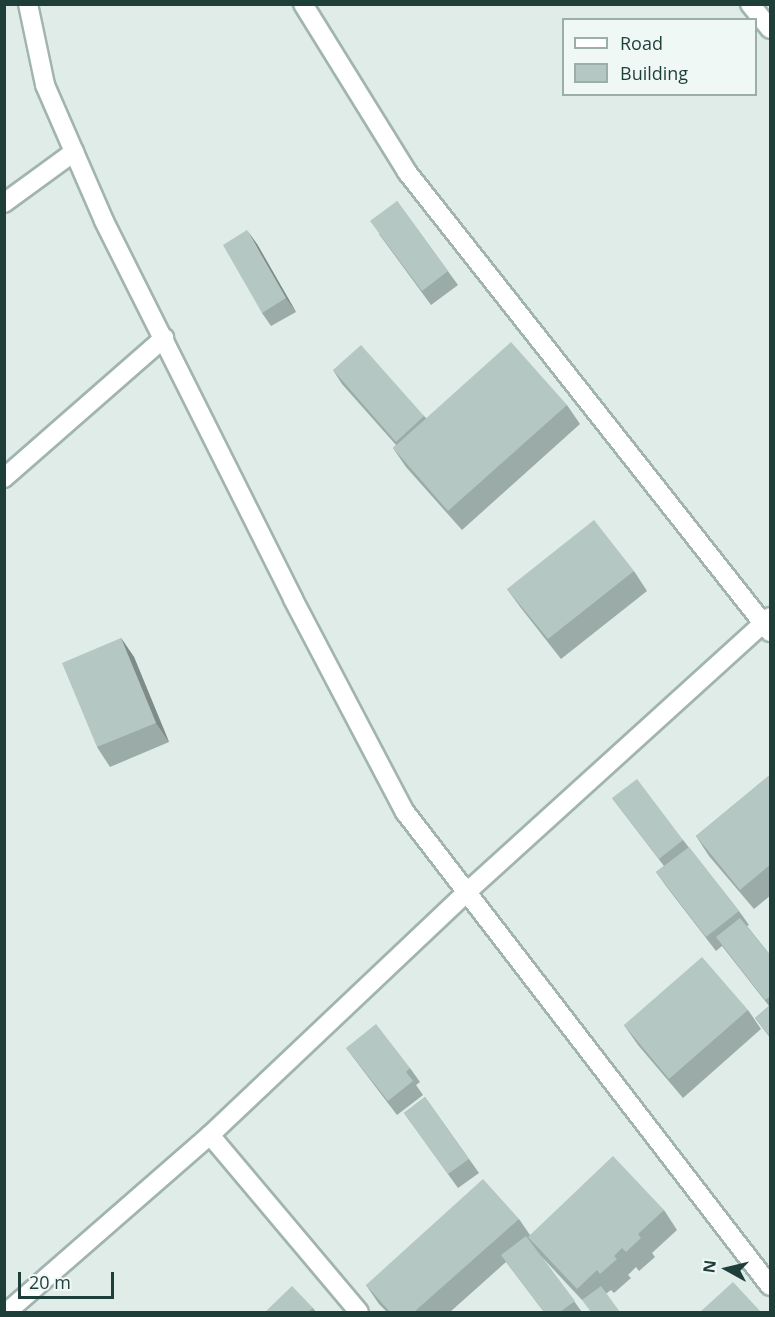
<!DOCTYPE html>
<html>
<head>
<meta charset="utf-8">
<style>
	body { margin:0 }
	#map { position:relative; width:775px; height:1317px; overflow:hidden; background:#dfece8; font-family:"Open Sans",sans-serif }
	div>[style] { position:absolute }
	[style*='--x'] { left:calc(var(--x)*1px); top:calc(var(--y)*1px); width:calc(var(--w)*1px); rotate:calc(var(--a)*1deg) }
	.roads { filter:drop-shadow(2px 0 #a1b4b0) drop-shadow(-2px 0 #a1b4b0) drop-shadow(0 2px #a1b4b0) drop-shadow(0 -2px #a1b4b0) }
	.minor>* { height:18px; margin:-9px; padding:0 9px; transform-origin:9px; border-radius:9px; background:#fff }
	.wall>* { inset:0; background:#9baba7 }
	.shaded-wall>* { inset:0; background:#7e8b88 }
	.building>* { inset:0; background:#b4c7c2 }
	span { translate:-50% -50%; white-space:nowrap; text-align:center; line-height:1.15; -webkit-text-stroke:5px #f0f8f5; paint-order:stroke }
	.frame { position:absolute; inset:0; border:6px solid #1e3e3a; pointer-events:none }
	.legend { position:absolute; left:562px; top:18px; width:195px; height:78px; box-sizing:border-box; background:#f0f8f5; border:2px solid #9caeaa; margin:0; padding:8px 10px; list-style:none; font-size:18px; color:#1e3e3a }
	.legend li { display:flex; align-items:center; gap:12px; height:30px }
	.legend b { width:30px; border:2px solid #9caeaa }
	.north { position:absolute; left:697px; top:1239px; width:60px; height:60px; -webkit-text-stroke:4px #f0f8f5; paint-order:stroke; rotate:278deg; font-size:16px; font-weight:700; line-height:24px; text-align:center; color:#1e3e3a }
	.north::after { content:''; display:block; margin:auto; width:21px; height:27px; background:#1e3e3a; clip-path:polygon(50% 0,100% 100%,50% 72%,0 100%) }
	.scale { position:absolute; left:18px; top:1272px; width:96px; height:27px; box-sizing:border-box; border:3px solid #1e3e3a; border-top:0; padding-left:8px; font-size:18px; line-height:21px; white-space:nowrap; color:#1e3e3a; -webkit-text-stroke:4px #f0f8f5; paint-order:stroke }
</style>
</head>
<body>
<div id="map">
	<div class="roads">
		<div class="minor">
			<i style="--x:28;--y:4;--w:83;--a:78.1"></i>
			<i style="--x:45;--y:85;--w:148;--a:66.5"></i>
			<i style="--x:104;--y:221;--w:423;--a:63.4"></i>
			<i style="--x:293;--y:599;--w:241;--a:62.3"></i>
			<i style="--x:405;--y:812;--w:598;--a:52.4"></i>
			<i style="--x:303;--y:4;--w:198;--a:58.2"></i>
			<i style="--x:407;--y:172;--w:586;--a:51.72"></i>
			<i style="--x:750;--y:4;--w:32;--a:51"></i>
			<i style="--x:4;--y:203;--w:87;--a:-36.1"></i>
			<i style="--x:4;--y:478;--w:213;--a:-41.2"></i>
			<i style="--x:210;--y:1135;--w:231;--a:49.9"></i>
			<i style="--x:7;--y:1312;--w:269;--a:-41.1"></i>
			<i style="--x:210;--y:1135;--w:355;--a:-43.4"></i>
			<i style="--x:468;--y:891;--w:408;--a:-42.2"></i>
		</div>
	</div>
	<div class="wall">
		<i style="clip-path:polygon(397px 201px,458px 285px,431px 305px,379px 234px)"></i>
		<i style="clip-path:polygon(257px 244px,296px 312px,271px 326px,262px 313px)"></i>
		<i style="clip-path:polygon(333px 370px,424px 416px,426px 418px,567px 405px,580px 424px,462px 530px,406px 467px,393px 448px,396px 445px,342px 384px)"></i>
		<i style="clip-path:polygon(634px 571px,647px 591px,561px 659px,521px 608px,507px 589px)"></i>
		<i style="clip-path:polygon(121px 638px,134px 657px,169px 742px,110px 767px,97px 747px)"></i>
		<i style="clip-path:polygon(771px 774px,771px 895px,754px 909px,709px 856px,696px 836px)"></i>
		<i style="clip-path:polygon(612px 798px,683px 840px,739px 911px,749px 925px,747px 926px,771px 956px,771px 1039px,755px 1018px,769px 1006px,722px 946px,716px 951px,666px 886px,656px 872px,664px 866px)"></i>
		<i style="clip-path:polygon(748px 1010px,761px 1029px,683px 1098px,638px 1045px,624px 1025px)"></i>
		<i style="clip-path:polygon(346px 1048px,410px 1068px,420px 1082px,416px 1085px,423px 1095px,397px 1115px)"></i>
		<i style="clip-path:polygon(425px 1097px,479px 1173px,458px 1188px,404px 1113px)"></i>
		<i style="clip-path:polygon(664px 1210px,677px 1230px,652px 1253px,655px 1257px,639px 1271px,636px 1267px,628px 1275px,631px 1278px,614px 1293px,611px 1290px,607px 1293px,582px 1300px,541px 1256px,530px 1241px,582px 1312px,544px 1312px,506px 1262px,450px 1312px,387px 1312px,379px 1304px,366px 1285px,519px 1219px,530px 1235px)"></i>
		<i style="clip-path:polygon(313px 1308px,316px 1312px,265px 1312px)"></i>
	</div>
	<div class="shaded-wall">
		<i style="clip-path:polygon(247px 230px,257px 244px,296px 312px,286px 298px)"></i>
		<i style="clip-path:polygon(121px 638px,134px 657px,169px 742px,156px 723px)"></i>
	</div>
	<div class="building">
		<i style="clip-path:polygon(397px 201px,448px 271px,422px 291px,370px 221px)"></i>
		<i style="clip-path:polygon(247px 230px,286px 298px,262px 313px,223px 245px)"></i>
		<i style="clip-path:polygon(511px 342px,567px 405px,448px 511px,393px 448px)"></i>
		<i style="clip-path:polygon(361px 345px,424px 416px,396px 442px,333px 370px)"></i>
		<i style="clip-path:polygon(594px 520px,634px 571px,548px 639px,507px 589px)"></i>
		<i style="clip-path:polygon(121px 638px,156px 723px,97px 747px,62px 663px)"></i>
		<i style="clip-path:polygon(771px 774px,771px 864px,740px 890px,696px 836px)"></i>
		<i style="clip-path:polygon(637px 779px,683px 840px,659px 859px,612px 798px)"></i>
		<i style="clip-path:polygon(689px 847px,739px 911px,706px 937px,656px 872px)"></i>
		<i style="clip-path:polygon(740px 918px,771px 956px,771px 996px,765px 1000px,716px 937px)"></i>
		<i style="clip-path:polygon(702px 957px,748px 1010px,669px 1079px,624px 1025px)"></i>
		<i style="clip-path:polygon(771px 1005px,771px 1038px,755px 1018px)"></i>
		<i style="clip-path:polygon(376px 1024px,410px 1068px,406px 1072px,413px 1081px,388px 1101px,346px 1048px)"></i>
		<i style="clip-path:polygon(425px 1097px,469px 1159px,448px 1174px,404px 1113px)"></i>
		<i style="clip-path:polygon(613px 1156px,664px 1210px,638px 1234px,641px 1238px,626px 1252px,622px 1248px,614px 1256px,617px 1259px,600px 1274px,597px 1270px,577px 1289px,528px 1237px)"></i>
		<i style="clip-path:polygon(483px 1179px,519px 1219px,414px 1312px,390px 1312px,366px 1285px)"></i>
		<i style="clip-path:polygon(526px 1236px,575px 1301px,560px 1312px,544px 1312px,501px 1255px)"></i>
		<i style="clip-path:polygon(733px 1282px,761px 1312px,700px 1312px)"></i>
		<i style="clip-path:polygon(292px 1286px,313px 1308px,308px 1312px,265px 1312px)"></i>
		<i style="clip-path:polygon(601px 1286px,620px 1312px,591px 1312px,582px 1300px)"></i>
	</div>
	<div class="frame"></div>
	<ul class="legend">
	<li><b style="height:8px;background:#fff"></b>Road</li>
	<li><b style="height:16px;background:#b4c7c2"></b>Building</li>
	</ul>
	<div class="north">N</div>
	<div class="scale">20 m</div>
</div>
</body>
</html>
